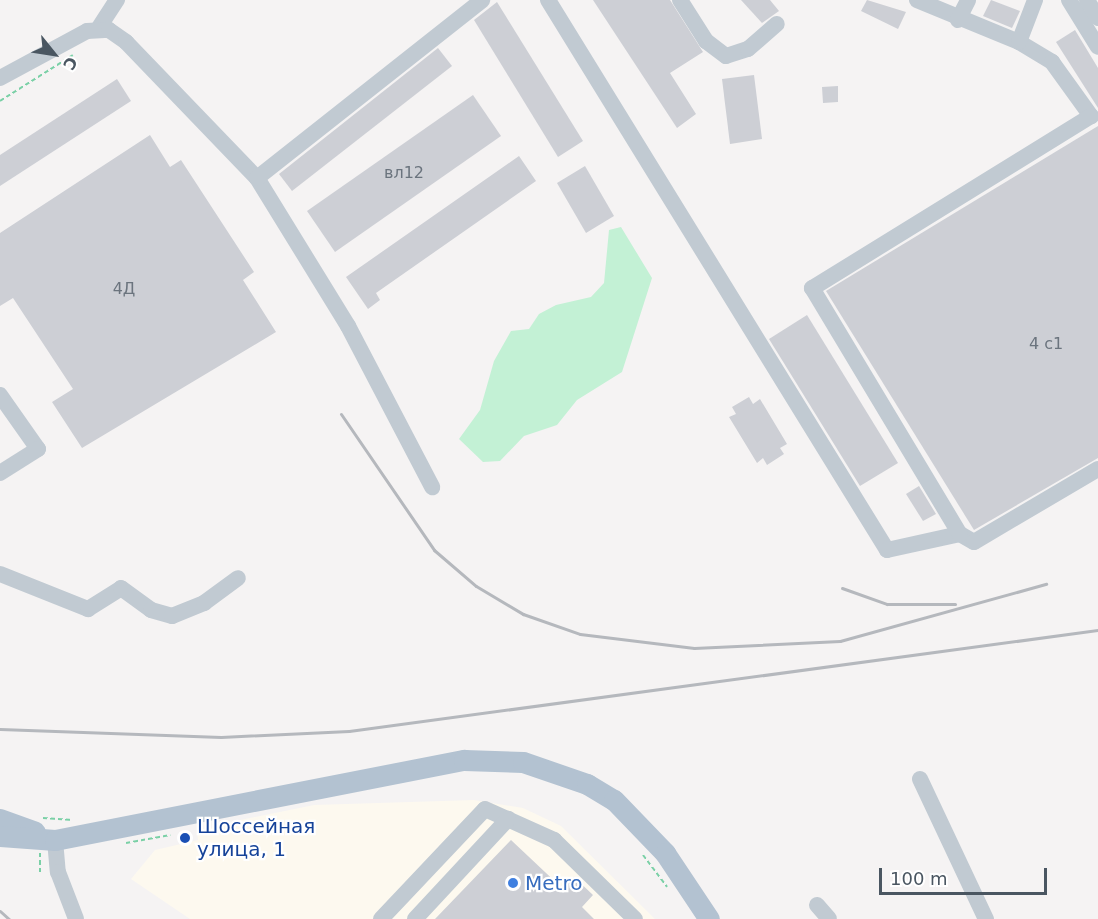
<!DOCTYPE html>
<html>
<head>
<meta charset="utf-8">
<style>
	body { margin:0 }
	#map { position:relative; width:1098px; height:919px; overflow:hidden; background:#f5f3f3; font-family:"DejaVu Sans",sans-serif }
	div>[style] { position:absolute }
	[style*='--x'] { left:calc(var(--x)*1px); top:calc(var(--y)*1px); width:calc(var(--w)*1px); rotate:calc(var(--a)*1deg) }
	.commercial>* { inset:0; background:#fdf9ef }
	.green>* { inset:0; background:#c3f1d5 }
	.building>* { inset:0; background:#cdcfd5 }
	.path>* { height:2px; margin-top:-1px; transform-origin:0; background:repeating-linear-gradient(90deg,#7ad0a6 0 4.5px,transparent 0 7.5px) }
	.minor>* { height:16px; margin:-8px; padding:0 8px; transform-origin:8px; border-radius:8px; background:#c1cad2 }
	.major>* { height:21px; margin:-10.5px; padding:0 10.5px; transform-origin:10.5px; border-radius:10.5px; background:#b3c2d1 }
	.rail>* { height:3px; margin:-1.5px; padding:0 1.5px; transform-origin:1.5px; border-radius:1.5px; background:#b5b8bd }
	.dots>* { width:16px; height:16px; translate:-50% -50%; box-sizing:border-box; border:3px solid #fff; border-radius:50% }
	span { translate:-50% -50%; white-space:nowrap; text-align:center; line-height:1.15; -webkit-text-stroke:4.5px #fff; paint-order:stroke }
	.number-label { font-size:16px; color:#6b747e }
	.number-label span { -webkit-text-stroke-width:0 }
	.transit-label { font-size:20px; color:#164399 }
	.left { translate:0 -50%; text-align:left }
	.shop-label { font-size:20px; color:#366cbe }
	.north { position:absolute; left:24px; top:24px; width:60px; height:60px; -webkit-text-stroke:4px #fff; paint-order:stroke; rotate:120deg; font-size:16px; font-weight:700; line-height:24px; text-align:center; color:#4a5661 }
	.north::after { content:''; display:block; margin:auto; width:21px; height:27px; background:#4a5661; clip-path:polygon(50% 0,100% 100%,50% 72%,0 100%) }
	.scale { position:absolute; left:879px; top:868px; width:168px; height:27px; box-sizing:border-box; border:3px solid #4a5661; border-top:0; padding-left:8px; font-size:18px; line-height:21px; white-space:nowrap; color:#4a5661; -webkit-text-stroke:4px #fff; paint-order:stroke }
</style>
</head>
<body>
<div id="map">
	<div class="commercial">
		<i style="clip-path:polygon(474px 800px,523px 808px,561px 826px,655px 919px,190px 919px,131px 879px,155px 850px,198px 840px,197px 833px,221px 824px,314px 805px)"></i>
	</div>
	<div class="green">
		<i style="clip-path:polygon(621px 227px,652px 278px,622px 372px,577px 400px,557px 425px,524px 436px,500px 461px,483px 462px,459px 439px,480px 410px,494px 361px,511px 331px,529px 329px,539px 314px,556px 305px,591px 297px,604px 283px,609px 230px)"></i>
	</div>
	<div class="building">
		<i style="clip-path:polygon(593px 0,670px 0,703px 52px,670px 73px,696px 114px,677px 128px)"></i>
		<i style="clip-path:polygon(741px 0,770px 0,779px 11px,762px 23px)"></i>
		<i style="clip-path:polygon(867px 0,906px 12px,898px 29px,861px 11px)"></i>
		<i style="clip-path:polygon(991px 0,1020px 11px,1012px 28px,983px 16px)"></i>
		<i style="clip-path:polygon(497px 2px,583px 141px,558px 157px,474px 20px)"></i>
		<i style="clip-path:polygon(1075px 30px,1098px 68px,1098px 108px,1056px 42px)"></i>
		<i style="clip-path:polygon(438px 48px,452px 66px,292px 191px,279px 174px)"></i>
		<i style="clip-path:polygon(754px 75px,762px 139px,730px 144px,722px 79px)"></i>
		<i style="clip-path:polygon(117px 79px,131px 101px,0 186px,0 155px)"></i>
		<i style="clip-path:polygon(838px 86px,838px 102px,823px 103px,822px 87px)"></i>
		<i style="clip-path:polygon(473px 95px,501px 136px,335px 252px,307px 211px)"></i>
		<i style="clip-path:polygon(1098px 126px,1098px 458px,974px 530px,826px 291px)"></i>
		<i style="clip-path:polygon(150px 135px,170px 167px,181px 160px,254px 272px,243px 280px,276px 332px,82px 448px,52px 402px,73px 389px,13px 298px,0 306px,0 233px)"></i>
		<i style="clip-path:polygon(519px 156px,536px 181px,376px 293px,380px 300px,368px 309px,346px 277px)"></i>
		<i style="clip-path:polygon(585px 166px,614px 216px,586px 233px,557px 183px)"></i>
		<i style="clip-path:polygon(807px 315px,898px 463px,860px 486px,769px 339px)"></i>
		<i style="clip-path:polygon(749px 397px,753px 404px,760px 399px,787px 444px,780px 448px,784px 454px,767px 465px,763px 458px,757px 463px,729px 417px,736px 414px,732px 407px)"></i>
		<i style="clip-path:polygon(919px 486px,936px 514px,923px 521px,906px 494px)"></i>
		<i style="clip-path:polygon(511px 840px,563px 889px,574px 877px,593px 895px,582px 907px,594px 919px,435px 919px)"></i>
	</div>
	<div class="path">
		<i style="--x:0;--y:101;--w:86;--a:-32.2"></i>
		<i style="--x:43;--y:818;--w:30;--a:4"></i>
		<i style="--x:126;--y:843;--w:45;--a:-10.3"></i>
		<i style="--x:643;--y:855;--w:40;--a:53"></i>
		<i style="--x:40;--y:872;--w:19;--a:-90"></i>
	</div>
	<div class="minor">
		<i style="--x:548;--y:0;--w:646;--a:58.35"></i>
		<i style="--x:887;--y:550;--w:75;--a:-12.4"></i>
		<i style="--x:960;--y:534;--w:16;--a:30"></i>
		<i style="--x:974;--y:542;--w:144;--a:-30.5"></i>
		<i style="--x:680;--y:0;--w:49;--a:57.6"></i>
		<i style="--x:706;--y:41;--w:25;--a:37"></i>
		<i style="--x:726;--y:56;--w:23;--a:-18"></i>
		<i style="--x:748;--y:49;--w:38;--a:-41"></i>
		<i style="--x:917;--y:0;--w:110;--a:22.4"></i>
		<i style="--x:1019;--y:42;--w:39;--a:31"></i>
		<i style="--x:1052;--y:62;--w:67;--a:54.2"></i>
		<i style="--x:1091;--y:116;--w:328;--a:148.3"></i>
		<i style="--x:812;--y:288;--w:287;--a:59"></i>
		<i style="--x:1069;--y:0;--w:55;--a:58.3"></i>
		<i style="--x:1087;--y:0;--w:21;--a:59"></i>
		<i style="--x:958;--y:20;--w:22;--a:-63"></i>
		<i style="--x:98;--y:29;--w:35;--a:-57"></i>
		<i style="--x:1019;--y:42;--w:45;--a:-69.1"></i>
		<i style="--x:0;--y:78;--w:99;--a:-28.4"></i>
		<i style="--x:87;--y:31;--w:22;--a:-3"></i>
		<i style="--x:109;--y:30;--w:21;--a:35"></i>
		<i style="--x:126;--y:42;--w:189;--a:46.1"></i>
		<i style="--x:257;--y:178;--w:174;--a:58.4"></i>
		<i style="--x:348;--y:326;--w:182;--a:62.4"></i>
		<i style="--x:257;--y:178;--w:287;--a:-38.3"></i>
		<i style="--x:0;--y:395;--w:66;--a:54.9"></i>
		<i style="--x:38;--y:449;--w:45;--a:147.7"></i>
		<i style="--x:0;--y:574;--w:95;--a:21.7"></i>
		<i style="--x:88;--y:609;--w:39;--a:-32"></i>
		<i style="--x:121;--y:588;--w:37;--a:36"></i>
		<i style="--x:151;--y:610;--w:22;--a:16"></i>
		<i style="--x:172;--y:616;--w:35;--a:-22"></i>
		<i style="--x:204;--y:603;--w:42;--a:-36.3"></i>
		<i style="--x:920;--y:779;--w:155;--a:64.8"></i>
		<i style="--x:55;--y:840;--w:32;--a:85"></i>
		<i style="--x:58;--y:872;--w:50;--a:69"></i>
		<i style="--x:817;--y:905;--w:18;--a:49"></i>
		<i style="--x:381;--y:919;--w:151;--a:-46.6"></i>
		<i style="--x:485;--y:809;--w:76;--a:24.2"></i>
		<i style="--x:554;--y:840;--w:113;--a:44.3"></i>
		<i style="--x:415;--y:919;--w:137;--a:-47.1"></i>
	</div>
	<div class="major">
		<i style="--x:0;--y:819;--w:37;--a:20"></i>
		<i style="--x:0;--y:836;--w:55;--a:4.2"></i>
		<i style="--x:55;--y:840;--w:417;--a:-11.1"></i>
		<i style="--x:464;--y:760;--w:59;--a:1.9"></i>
		<i style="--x:523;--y:762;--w:68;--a:19"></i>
		<i style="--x:587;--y:784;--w:31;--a:31"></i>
		<i style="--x:614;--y:800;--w:74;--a:46.1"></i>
		<i style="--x:665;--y:853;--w:79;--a:56.3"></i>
	</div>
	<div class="rail">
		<i style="--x:341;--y:414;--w:165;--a:55.6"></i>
		<i style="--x:434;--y:550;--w:55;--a:40.6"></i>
		<i style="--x:476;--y:586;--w:55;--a:30.8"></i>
		<i style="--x:523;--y:614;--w:60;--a:19.3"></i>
		<i style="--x:580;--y:634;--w:115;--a:7"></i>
		<i style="--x:694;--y:648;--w:146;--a:-2.7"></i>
		<i style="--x:840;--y:641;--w:214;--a:-15.5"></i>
		<i style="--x:842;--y:588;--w:48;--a:19.6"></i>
		<i style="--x:887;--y:604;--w:68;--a:0"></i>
		<i style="--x:0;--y:729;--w:221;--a:2.1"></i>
		<i style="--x:221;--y:737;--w:128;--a:-2.7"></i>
		<i style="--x:349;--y:731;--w:756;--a:-7.68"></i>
		<i style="--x:0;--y:911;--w:12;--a:42"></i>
	</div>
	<div class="dots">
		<i style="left:185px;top:838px;background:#1a4fb4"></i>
		<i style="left:513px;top:883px;background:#3f7fe0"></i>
	</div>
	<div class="number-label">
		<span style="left:404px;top:173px">вл12</span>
		<span style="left:124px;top:289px">4Д</span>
		<span style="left:1046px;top:344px">4 с1</span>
	</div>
	<div class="transit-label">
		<span class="left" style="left:197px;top:838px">Шоссейная<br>улица, 1</span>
	</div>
	<div class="shop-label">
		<span class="left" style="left:525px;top:883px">Metro</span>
	</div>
	<div class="north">С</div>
	<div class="scale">100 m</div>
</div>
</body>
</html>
